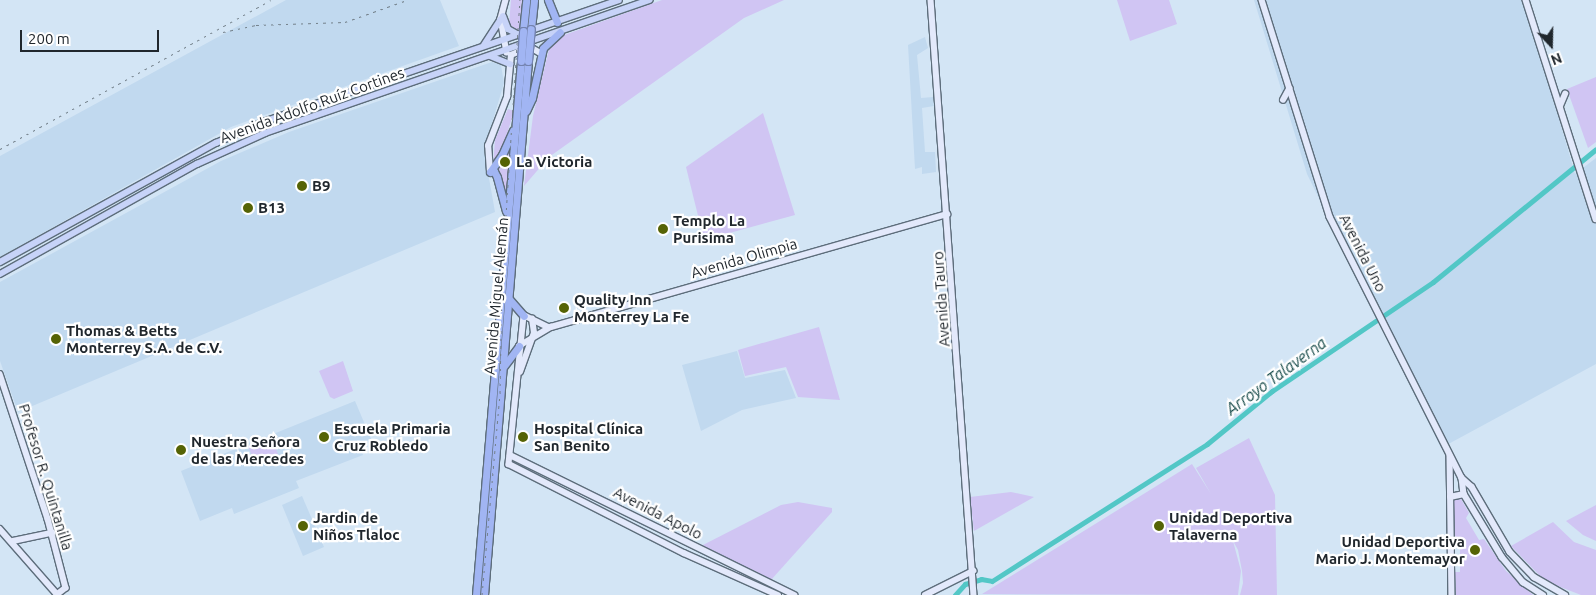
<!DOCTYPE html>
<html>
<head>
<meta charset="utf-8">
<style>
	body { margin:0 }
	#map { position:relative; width:1596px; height:595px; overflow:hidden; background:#d3e5f5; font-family:Ubuntu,sans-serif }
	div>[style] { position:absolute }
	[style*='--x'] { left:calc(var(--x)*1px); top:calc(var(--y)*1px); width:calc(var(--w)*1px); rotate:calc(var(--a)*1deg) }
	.built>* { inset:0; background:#c1d9ef }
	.green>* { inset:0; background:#d0c5f3 }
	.canal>* { height:5px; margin:-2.5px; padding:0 2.5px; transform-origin:2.5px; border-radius:2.5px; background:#52c7c6 }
	.roads { filter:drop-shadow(1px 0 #5d6d7b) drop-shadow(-1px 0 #5d6d7b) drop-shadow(0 1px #5d6d7b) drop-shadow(0 -1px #5d6d7b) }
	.secondary>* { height:5.5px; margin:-2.75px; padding:0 2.75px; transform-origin:2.75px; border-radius:2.75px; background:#e3e9fb }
	.primary>* { height:6px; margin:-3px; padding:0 3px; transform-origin:3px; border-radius:3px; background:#c7d3f8 }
	.highway>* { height:7px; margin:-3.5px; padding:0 3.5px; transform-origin:3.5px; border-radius:3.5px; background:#a1b5f3 }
	.rail>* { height:1px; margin-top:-0.5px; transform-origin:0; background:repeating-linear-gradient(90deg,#73808a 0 2.5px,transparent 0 7.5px) }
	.bridges { filter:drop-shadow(1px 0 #7483ae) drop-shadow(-1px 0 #7483ae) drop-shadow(0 1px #7483ae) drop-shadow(0 -1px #7483ae) }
	.highway-bridge>* { height:7px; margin:-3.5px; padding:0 3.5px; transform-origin:3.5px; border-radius:3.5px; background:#a1b5f3 }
	.dots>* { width:14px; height:14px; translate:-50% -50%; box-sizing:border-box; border:2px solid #fff; border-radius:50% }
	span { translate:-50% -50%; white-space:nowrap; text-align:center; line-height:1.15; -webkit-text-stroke:4.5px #fff; paint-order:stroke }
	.street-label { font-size:15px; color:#20272d }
	.poi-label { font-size:15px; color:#20272d; font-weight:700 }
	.left { translate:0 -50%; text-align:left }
	.right { translate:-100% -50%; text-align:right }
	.water-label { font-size:16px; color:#174b4a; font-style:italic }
	.north { position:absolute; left:1526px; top:20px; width:50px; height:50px; -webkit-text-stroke:4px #fff; paint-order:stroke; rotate:159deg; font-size:14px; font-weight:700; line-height:20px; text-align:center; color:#20272d }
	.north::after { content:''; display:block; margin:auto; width:18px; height:22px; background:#20272d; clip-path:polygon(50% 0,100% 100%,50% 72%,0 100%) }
	.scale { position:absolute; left:20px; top:30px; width:139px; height:22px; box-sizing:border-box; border:2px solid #20272d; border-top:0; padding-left:6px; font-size:15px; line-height:18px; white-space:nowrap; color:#20272d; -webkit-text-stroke:4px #fff; paint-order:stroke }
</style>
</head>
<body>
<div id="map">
	<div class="built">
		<i style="clip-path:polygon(286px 0,440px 0,459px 46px,231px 127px,0 257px,0 156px)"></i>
		<i style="clip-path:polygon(1254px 0,1525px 0,1575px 174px,1596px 158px,1596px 364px,1441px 448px,1307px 174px)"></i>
		<i style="clip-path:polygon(925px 37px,928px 48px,917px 55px,921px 98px,933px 97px,934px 106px,922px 108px,925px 152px,935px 152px,936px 172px,922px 174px,922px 167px,915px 169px,908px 45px)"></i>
		<i style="clip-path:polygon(492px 62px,501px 65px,504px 83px,484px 150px,495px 212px,18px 412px,0 361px,0 282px,221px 161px,289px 132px)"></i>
		<i style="clip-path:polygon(737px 351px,745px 378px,785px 370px,796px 398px,742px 410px,701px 431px,682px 365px)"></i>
		<i style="clip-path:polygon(355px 401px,372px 441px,360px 447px,363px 455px,296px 481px,299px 488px,234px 514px,232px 508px,200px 521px,181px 471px)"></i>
		<i style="clip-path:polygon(302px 496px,324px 547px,303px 556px,282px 505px)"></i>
	</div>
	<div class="green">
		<i style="clip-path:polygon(511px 0,522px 0,519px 32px,509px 24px)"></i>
		<i style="clip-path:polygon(662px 0,784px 0,744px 18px,549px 157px,524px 186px,533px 116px,550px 45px,556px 38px)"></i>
		<i style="clip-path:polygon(1117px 0,1169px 0,1177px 24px,1130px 41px)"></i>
		<i style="clip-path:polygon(1596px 77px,1596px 142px,1588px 148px,1567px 89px)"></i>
		<i style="clip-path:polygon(508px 109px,514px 111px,503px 147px,493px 165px,495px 140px)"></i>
		<i style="clip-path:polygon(763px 113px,795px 215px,704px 240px,686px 167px)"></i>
		<i style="clip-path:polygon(512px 143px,508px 192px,505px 192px,495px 166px)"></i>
		<i style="clip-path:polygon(819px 327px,840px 400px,798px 397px,786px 367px,745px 376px,738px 350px)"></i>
		<i style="clip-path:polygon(343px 361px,353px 391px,334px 399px,330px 397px,319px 371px)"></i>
		<i style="clip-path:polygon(271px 436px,278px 454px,255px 463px,248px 446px)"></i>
		<i style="clip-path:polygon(1249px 438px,1275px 495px,1277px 595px,1240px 595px,1243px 583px,1242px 571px,1238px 550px,1233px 541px,1241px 571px,1238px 595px,982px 594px,1192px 464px,1211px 494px,1196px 468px)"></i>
		<i style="clip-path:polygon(1011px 492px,1034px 497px,974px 531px,970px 497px)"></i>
		<i style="clip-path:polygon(1461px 499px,1469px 513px,1466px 518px,1479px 540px,1484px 539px,1506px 571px,1533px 595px,1456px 595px,1455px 572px,1460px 572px,1460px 538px,1454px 536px,1454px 500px)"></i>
		<i style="clip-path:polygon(798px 502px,832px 508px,832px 512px,771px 580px,701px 546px,781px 505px)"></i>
		<i style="clip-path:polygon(1596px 505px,1596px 541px,1583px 535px,1566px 521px)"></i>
		<i style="clip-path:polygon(1553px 522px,1574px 542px,1596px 550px,1596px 595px,1581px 595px,1545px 581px,1511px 546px)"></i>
	</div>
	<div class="canal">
		<i style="--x:955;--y:595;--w:15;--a:-48"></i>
		<i style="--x:965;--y:584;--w:17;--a:-17"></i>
		<i style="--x:981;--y:579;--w:11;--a:10"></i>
		<i style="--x:992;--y:581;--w:255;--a:-32.5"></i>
		<i style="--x:1207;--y:444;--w:84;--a:-39.2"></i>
		<i style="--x:1272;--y:391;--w:194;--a:-34.1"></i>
		<i style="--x:1433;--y:282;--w:210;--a:-39.2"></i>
	</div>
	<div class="roads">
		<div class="secondary">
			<i style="--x:506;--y:0;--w:20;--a:105"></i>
			<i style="--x:501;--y:19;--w:34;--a:80"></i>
			<i style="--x:931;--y:0;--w:597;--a:85.87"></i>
			<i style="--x:1262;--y:0;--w:227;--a:72.6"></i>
			<i style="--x:1330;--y:217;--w:292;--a:63.2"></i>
			<i style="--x:1462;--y:478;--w:16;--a:83"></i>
			<i style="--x:1464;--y:494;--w:74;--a:58.9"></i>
			<i style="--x:1502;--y:557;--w:33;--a:50"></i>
			<i style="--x:1523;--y:582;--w:24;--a:33"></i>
			<i style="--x:1526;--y:0;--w:230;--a:72.3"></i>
			<i style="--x:1283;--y:100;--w:13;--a:-61"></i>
			<i style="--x:1560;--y:106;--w:13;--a:-67"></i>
			<i style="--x:490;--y:172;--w:26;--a:-94"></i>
			<i style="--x:488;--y:146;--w:53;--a:-68.8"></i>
			<i style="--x:507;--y:97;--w:42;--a:-84.6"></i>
			<i style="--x:511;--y:55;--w:21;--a:-23"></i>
			<i style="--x:530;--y:47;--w:14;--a:30"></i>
			<i style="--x:549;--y:328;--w:28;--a:-154"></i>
			<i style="--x:524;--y:316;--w:149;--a:95.8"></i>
			<i style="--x:509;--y:464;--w:196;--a:27"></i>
			<i style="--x:684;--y:553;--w:103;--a:24.1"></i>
			<i style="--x:519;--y:346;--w:37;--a:-31"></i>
			<i style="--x:551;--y:327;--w:412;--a:-15.9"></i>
			<i style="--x:520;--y:372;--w:41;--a:-70.3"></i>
			<i style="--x:534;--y:333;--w:14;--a:-98"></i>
			<i style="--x:0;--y:374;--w:153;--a:71.7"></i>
			<i style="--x:48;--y:519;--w:71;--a:75.4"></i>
			<i style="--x:66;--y:588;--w:11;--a:142"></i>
			<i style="--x:510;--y:455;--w:317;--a:26.2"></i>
			<i style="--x:1450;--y:456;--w:139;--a:89.2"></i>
			<i style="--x:1462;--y:478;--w:13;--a:42"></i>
			<i style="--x:1472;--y:487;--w:75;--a:59.7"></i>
			<i style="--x:1510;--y:552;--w:35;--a:46"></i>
			<i style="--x:1534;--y:577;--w:36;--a:30"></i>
			<i style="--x:1450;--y:497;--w:14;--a:-12"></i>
			<i style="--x:0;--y:529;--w:88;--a:48.7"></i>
			<i style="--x:13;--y:541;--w:40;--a:-12"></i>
			<i style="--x:925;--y:595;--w:54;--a:-26.6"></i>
		</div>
		<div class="primary">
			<i style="--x:503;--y:16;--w:14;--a:69"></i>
			<i style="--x:508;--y:29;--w:13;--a:29"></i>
			<i style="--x:484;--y:45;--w:31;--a:-57"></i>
			<i style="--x:490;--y:56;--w:22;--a:22"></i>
			<i style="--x:0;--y:262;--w:247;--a:-28.9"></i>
			<i style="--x:216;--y:143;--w:51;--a:-24.1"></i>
			<i style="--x:263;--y:122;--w:376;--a:-18.9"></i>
			<i style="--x:0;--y:274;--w:226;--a:-29.2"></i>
			<i style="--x:197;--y:164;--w:75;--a:-24.5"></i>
			<i style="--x:265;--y:133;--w:407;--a:-19.1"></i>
		</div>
		<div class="highway">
			<i style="--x:548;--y:0;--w:24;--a:68"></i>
			<i style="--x:531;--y:29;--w:29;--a:-84"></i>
			<i style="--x:523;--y:31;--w:31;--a:-84"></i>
			<i style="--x:526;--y:111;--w:14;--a:-65"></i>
			<i style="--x:532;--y:98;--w:51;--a:-77.6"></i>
			<i style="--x:543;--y:48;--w:23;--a:-43"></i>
			<i style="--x:506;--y:211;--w:35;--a:-105"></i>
			<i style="--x:497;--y:177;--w:7;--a:-117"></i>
			<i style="--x:494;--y:171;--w:4;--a:166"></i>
			<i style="--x:490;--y:172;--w:21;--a:-55"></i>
			<i style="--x:502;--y:155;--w:27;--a:-66"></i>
			<i style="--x:510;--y:300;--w:21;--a:49"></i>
			<i style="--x:504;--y:366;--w:25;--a:-53"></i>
			<i style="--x:476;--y:595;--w:536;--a:-85.18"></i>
			<i style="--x:484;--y:595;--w:536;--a:-85.29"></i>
		</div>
	</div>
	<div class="rail">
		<i style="--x:223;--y:32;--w:34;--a:-12"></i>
		<i style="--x:256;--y:25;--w:89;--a:-1.9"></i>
		<i style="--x:345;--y:22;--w:66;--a:-19.5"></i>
		<i style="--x:0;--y:149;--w:309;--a:-28.8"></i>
		<i style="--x:482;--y:595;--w:203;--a:-84.9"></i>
		<i style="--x:500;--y:393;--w:116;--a:-89"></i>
		<i style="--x:502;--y:277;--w:278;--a:-86.3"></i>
	</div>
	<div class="bridges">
		<div class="highway-bridge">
			<i style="--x:521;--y:61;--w:30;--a:-86"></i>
			<i style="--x:528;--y:61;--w:32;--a:-85"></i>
		</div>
	</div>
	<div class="dots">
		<i style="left:505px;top:162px;background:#556305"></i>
		<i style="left:302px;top:186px;background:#556305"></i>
		<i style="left:248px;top:208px;background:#556305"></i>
		<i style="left:663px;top:229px;background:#556305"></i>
		<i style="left:564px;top:308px;background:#556305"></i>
		<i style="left:56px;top:339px;background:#556305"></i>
		<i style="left:324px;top:437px;background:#556305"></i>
		<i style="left:523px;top:437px;background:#556305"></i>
		<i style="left:181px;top:450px;background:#556305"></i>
		<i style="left:303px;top:526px;background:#556305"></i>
		<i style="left:1159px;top:526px;background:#556305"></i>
		<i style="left:1475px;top:550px;background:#556305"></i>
	</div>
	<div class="street-label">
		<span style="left:312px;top:105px;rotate:-20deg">Avenida Adolfo Ruíz Cortines</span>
		<span style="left:1363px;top:253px;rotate:63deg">Avenida Uno</span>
		<span style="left:744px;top:258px;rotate:-16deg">Avenida Olimpia</span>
		<span style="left:496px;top:296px;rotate:-85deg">Avenida Miguel Alemán</span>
		<span style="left:941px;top:299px;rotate:-94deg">Avenida Tauro</span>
		<span style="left:46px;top:477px;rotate:73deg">Profesor R. Quintanilla</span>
		<span style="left:658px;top:513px;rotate:27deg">Avenida Apolo</span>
	</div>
	<div class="poi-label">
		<span class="left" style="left:516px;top:162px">La Victoria</span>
		<span class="left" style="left:312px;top:186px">B9</span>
		<span class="left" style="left:258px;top:208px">B13</span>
		<span class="left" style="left:673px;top:229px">Templo La<br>Purisima</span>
		<span class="left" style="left:574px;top:308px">Quality Inn<br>Monterrey La Fe</span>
		<span class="left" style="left:66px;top:339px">Thomas &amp; Betts<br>Monterrey S.A. de C.V.</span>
		<span class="left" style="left:334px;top:437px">Escuela Primaria<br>Cruz Robledo</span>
		<span class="left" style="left:534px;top:437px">Hospital Clínica<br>San Benito</span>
		<span class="left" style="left:191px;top:450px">Nuestra Señora<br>de las Mercedes</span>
		<span class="left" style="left:313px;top:526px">Jardin de<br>Niños Tlaloc</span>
		<span class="left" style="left:1169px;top:526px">Unidad Deportiva<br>Talaverna</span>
		<span class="right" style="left:1465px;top:550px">Unidad Deportiva<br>Mario J. Montemayor</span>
	</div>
	<div class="water-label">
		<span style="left:1276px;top:376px;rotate:-36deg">Arroyo Talaverna</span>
	</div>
	<div class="north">N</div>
	<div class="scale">200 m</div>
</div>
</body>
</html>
